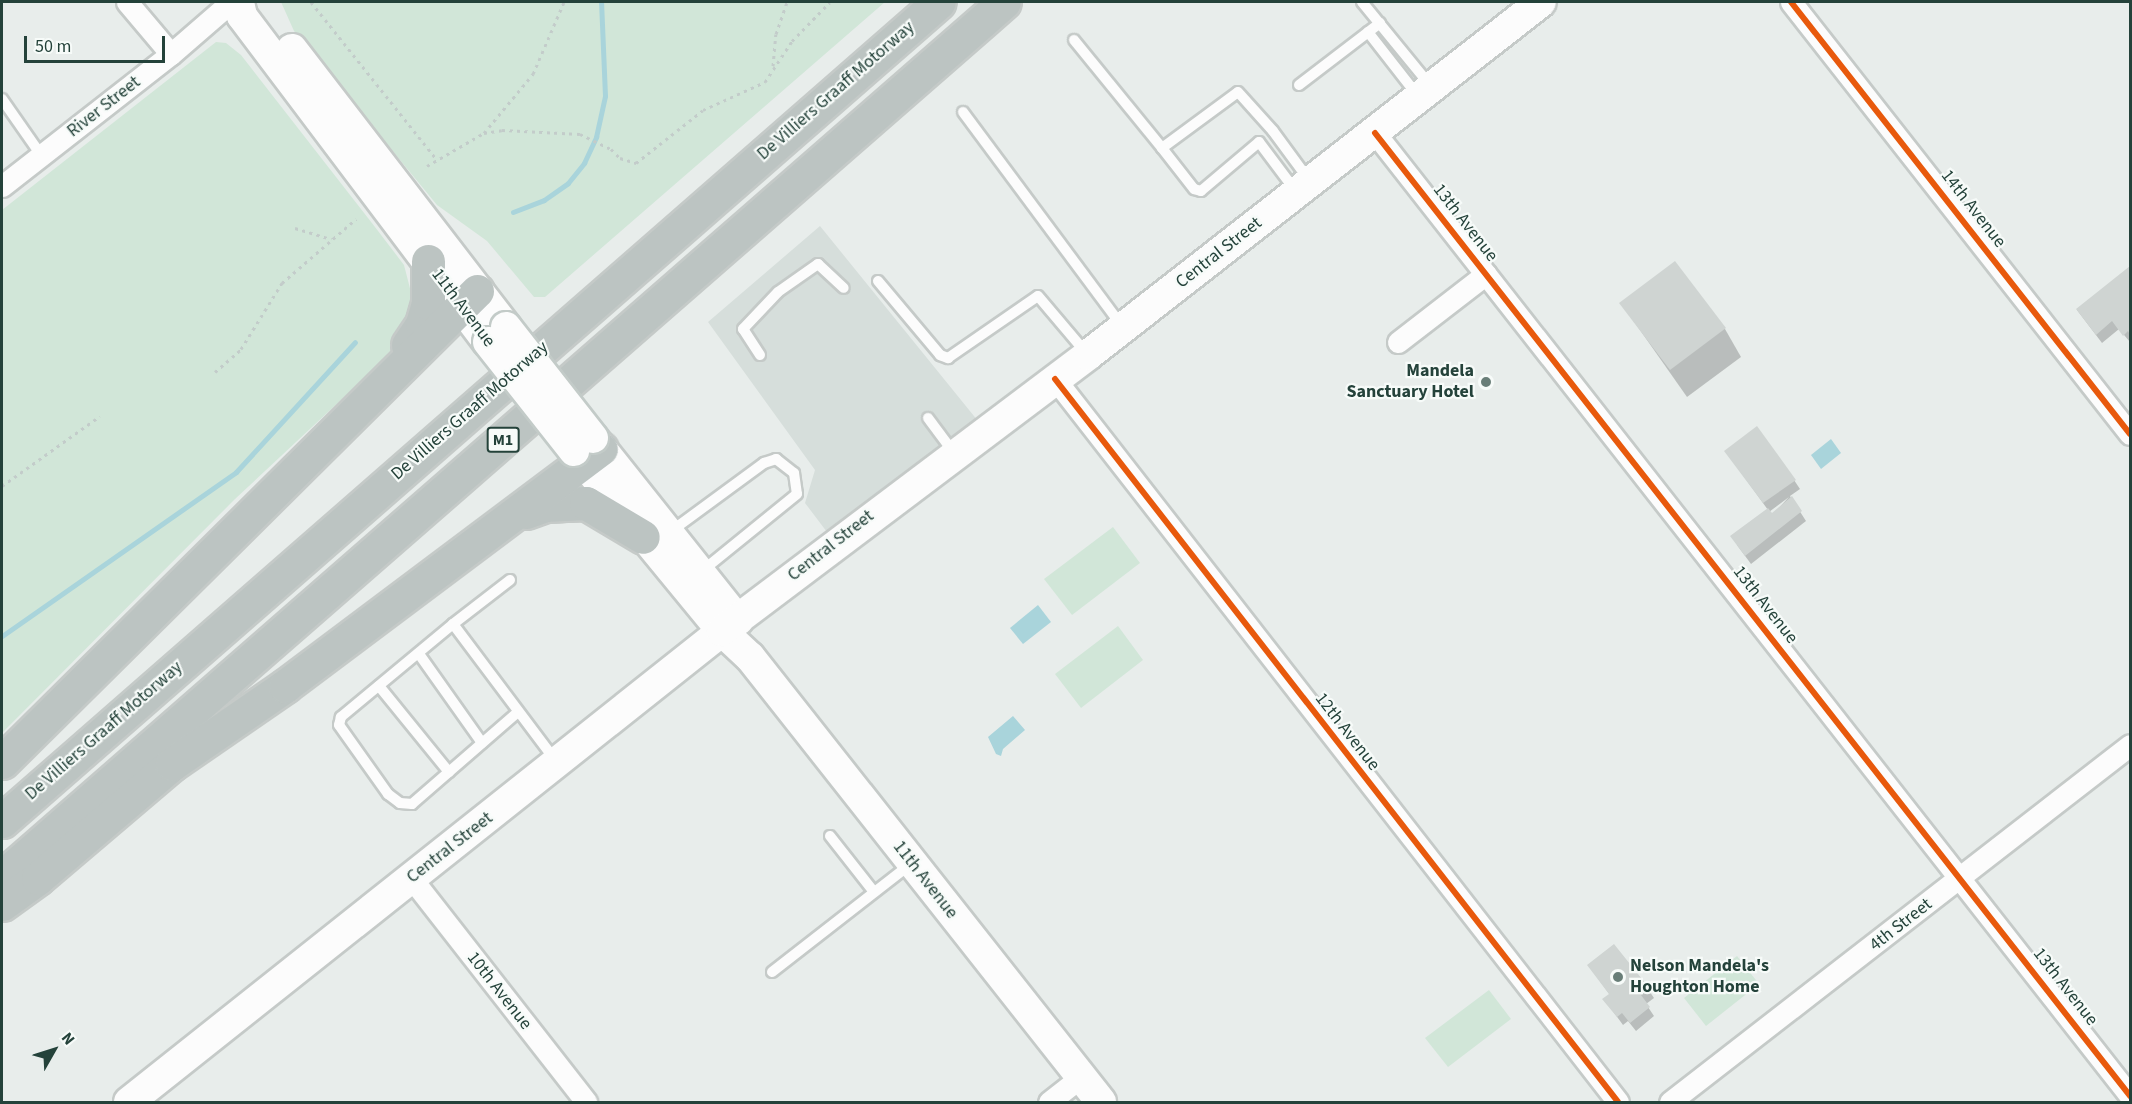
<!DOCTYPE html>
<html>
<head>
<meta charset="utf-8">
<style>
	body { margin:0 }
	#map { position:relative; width:2132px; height:1104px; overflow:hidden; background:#e8edeb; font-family:"Source Sans 3",sans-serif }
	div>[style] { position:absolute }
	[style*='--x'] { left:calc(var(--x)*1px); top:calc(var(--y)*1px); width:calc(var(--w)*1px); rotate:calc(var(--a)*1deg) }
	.built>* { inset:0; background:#d6dedb }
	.green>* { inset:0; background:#d1e6d8 }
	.water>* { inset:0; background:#a9d4db }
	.shadow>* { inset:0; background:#0003 }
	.stream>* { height:5px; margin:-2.5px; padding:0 2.5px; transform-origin:2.5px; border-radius:2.5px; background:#a9d4db }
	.building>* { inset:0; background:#cfd4d2 }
	.path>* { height:3px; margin-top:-1.5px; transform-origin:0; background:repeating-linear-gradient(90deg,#c3ccca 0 3px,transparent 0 7.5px) }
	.roads { filter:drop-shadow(2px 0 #c5cac8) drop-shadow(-2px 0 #c5cac8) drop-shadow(0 2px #c5cac8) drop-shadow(0 -2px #c5cac8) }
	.service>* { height:10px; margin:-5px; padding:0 5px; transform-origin:5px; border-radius:5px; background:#fcfcfc }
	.minor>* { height:21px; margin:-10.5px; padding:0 10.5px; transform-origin:10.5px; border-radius:10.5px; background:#fcfcfc }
	.secondary>* { height:30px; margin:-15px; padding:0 15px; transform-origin:15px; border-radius:15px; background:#fcfcfc }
	.motorway>* { height:33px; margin:-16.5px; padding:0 16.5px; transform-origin:16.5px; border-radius:16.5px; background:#bcc4c2 }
	.bridges { filter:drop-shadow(2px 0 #c3cbc8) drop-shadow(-2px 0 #c3cbc8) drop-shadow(0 2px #c3cbc8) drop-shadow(0 -2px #c3cbc8) }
	.secondary-bridge>* { height:30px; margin:-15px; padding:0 15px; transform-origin:15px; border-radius:15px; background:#fcfcfc }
	.cycleway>* { height:6px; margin:-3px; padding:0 3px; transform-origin:3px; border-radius:3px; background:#e8590c }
	.dots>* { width:16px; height:16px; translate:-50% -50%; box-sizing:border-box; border:3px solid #f7fbf9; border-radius:50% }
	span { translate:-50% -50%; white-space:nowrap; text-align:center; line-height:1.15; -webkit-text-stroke:4.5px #f7fbf9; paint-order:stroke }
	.shield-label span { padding:2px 4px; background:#f7fbf9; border:2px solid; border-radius:4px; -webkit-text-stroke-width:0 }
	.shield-label { font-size:16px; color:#24423a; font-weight:700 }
	.street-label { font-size:18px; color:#24423a }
	.poi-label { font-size:18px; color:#24423a; font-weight:700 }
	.right { translate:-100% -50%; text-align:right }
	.left { translate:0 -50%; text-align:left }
	.frame { position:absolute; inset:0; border:3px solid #24423a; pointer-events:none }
	.north { position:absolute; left:24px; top:1020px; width:60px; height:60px; -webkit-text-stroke:4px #f7fbf9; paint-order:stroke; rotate:51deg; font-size:16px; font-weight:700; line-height:24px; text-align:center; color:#24423a }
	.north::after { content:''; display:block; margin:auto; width:21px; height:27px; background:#24423a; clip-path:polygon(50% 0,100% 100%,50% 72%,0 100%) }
	.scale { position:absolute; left:24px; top:36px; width:141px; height:27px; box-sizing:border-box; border:3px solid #24423a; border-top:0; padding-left:8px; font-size:18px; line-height:21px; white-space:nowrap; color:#24423a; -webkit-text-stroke:4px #f7fbf9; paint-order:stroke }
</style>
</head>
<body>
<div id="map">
	<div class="built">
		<i style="clip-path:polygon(820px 226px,978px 421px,830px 536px,805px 503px,815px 470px,708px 322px)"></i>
	</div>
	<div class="green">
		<i style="clip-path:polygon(281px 2px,885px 2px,545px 297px,534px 297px,487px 241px,437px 205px,294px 31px)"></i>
		<i style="clip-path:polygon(216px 42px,226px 43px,241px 55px,375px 227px,404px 265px,415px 308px,403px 342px,235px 499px,2px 733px,2px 210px)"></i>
		<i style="clip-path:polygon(1113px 527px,1140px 563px,1072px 615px,1044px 579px)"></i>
		<i style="clip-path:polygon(1118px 626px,1143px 660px,1081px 708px,1055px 674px)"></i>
		<i style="clip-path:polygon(1737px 956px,1759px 984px,1706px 1026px,1684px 998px)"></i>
		<i style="clip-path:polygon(1489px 990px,1511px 1019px,1448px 1067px,1425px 1038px)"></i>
	</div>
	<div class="water">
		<i style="clip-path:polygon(1831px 439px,1841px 453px,1821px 469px,1811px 455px)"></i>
		<i style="clip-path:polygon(1038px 605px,1051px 622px,1023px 644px,1010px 628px)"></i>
		<i style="clip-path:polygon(1013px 716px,1025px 730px,1003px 749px,1001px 756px,996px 754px,988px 737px)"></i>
	</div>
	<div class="shadow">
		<i style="clip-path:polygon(2130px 269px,2130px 342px,2119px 329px,2102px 343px,2077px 310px)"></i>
		<i style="clip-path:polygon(1621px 303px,1725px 329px,1741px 357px,1687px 397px)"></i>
		<i style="clip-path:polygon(evenodd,1732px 460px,1794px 480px,1800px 489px,1790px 496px,1806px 521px,1751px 564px,1737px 545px,1768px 510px,1732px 460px,1789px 497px,1772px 515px,1769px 512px,1789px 497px)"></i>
		<i style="clip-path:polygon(1589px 966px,1648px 989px,1654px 998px,1646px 1004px,1654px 1016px,1636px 1031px,1628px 1021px,1623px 1025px,1604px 999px,1610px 995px)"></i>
	</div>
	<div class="stream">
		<i style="--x:513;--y:212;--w:33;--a:-21"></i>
		<i style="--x:544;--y:200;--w:29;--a:-35"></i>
		<i style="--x:568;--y:183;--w:26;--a:-51"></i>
		<i style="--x:584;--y:163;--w:29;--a:-65"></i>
		<i style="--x:596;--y:137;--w:42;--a:-77.6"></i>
		<i style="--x:605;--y:96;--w:94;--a:-92.4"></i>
		<i style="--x:2;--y:636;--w:286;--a:-35"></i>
		<i style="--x:236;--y:472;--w:176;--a:-47.5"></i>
	</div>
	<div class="building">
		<i style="clip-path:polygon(1675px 261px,1726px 328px,1670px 370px,1619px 303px)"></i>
		<i style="clip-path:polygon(2130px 266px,2130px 335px,2128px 331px,2123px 336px,2112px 321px,2096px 335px,2076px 309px)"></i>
		<i style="clip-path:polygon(1757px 426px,1796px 480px,1763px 503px,1724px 451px)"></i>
		<i style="clip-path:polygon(1792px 496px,1802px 511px,1745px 556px,1730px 536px,1768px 508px,1772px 513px)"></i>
		<i style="clip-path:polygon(1614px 944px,1650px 989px,1641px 995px,1650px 1007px,1630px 1023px,1622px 1013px,1617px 1017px,1602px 999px,1609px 994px,1587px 965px)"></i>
	</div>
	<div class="path">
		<i style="--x:311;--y:2;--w:202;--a:51.4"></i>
		<i style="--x:773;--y:66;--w:32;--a:-85"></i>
		<i style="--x:776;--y:34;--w:34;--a:-71"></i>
		<i style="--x:484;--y:133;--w:77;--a:-50.3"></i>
		<i style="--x:533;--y:74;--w:78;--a:-66.7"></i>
		<i style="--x:427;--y:166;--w:66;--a:-30.1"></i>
		<i style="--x:484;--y:133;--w:18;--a:-9"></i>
		<i style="--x:502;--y:130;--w:78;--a:2.9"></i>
		<i style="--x:580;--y:134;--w:34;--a:26"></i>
		<i style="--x:611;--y:149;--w:13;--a:45"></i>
		<i style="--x:620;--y:158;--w:17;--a:17"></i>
		<i style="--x:636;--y:163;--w:85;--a:-38.3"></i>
		<i style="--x:703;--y:110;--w:68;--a:-24.3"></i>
		<i style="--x:765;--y:82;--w:49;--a:-56.6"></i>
		<i style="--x:792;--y:41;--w:54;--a:-45.7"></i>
		<i style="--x:295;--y:228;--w:38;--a:17"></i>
		<i style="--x:215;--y:372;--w:35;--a:-41"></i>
		<i style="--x:241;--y:349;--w:78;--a:-58.2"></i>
		<i style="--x:282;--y:283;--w:98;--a:-40.9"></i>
		<i style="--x:2;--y:486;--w:120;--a:-35.5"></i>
	</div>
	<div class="roads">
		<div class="service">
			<i style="--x:1362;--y:2;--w:107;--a:50.7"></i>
			<i style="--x:1368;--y:32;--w:81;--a:52"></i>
			<i style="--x:1074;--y:40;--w:139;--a:50.8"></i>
			<i style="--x:1299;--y:85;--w:102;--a:-37.4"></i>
			<i style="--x:2;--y:99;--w:68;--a:55.1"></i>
			<i style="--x:963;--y:112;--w:267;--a:53.4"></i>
			<i style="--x:1295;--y:190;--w:60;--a:-126.9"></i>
			<i style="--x:1259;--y:142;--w:76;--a:139.8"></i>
			<i style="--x:1201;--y:191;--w:7;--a:-164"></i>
			<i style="--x:1194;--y:189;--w:52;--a:-128"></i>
			<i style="--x:1162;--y:148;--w:94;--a:-36.4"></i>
			<i style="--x:1238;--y:92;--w:52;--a:48.1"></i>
			<i style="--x:1273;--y:131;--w:61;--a:53.7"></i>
			<i style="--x:878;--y:281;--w:97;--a:50"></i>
			<i style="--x:940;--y:355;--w:9;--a:21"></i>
			<i style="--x:948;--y:358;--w:109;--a:-34.6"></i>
			<i style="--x:1038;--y:296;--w:76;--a:49.8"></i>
			<i style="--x:760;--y:355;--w:31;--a:-123"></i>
			<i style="--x:743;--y:329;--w:51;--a:-46.6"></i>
			<i style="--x:778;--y:292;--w:49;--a:-35"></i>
			<i style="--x:818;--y:264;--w:35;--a:43"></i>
			<i style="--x:928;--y:418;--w:44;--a:53.4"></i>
			<i style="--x:670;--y:532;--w:117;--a:-36.3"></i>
			<i style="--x:764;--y:463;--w:13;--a:-18"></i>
			<i style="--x:776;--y:459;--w:23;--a:38"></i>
			<i style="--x:794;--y:473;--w:21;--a:82"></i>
			<i style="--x:797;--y:494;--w:122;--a:141"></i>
			<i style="--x:510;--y:580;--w:72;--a:142.3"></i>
			<i style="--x:453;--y:624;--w:171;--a:53.1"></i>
			<i style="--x:453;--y:624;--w:146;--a:140.3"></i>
			<i style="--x:341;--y:717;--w:8;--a:104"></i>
			<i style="--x:339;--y:725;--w:85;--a:54.6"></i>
			<i style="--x:388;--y:794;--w:15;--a:37"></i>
			<i style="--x:400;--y:803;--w:12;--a:5"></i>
			<i style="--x:412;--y:804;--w:140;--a:-41"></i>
			<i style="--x:419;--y:654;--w:109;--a:54.7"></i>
			<i style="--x:379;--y:686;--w:111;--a:50.9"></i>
			<i style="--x:830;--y:836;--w:71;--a:51.8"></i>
			<i style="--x:772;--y:972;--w:177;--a:-37.9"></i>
		</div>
		<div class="minor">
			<i style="--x:127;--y:2;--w:68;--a:49.8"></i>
			<i style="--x:1791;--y:2;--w:549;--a:51.88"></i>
			<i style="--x:1375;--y:133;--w:1224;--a:51.9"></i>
			<i style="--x:2;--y:186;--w:214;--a:-38"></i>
			<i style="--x:171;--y:54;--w:79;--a:-40.9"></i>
			<i style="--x:1398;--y:342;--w:111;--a:-37.7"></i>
			<i style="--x:1055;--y:379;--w:916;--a:52.09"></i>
			<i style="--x:412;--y:879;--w:283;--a:52"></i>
			<i style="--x:1049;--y:1102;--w:41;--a:-38"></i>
			<i style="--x:1670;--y:1102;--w:582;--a:-37.81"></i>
		</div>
		<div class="secondary">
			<i style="--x:239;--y:2;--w:14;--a:78"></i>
			<i style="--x:242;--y:16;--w:408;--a:53"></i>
			<i style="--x:292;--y:49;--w:351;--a:52.4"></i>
			<i style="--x:593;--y:438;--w:233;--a:51.5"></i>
			<i style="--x:574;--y:451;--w:233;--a:50.6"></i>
			<i style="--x:722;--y:631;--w:38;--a:43"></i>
			<i style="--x:750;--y:657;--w:567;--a:51.73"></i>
			<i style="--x:129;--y:1102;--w:757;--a:-38.46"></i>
			<i style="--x:722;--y:631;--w:458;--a:-37"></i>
			<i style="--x:1088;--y:355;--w:574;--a:-37.93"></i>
		</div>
		<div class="motorway">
			<i style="--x:408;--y:345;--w:25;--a:-56"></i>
			<i style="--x:422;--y:324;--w:22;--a:-74"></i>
			<i style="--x:428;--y:303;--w:42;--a:-90"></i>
			<i style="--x:526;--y:512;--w:20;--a:-20"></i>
			<i style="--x:545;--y:505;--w:41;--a:-2.8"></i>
			<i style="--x:586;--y:503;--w:66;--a:30.8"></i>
			<i style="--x:2;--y:762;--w:669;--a:-44.76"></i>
			<i style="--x:2;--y:821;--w:1244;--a:-41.16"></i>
			<i style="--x:2;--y:877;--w:1330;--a:-41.13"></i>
			<i style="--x:2;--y:904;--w:44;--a:-35.8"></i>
			<i style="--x:38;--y:878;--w:176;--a:-40.4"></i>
			<i style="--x:172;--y:764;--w:137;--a:-34.6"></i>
			<i style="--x:285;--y:686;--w:395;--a:-36.9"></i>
		</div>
	</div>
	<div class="bridges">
		<div class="secondary-bridge">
			<i style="--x:506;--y:327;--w:141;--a:51.9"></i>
			<i style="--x:488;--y:342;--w:139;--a:51.7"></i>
		</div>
	</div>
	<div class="cycleway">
		<i style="--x:1791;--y:2;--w:549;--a:51.88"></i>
		<i style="--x:1375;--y:133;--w:1224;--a:51.9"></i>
		<i style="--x:1055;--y:379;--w:916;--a:52.09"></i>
	</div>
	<div class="dots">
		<i style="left:1486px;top:382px;background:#697e78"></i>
		<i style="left:1618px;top:977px;background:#697e78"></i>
	</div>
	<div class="shield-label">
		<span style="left:503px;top:440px">M1</span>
	</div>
	<div class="street-label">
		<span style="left:836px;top:91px;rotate:-41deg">De Villiers Graaff Motorway</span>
		<span style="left:104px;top:107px;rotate:-38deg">River Street</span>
		<span style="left:1973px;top:209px;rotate:52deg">14th Avenue</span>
		<span style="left:1465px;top:223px;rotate:52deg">13th Avenue</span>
		<span style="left:1219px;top:253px;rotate:-38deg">Central Street</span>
		<span style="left:463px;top:308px;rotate:53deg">11th Avenue</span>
		<span style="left:470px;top:411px;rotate:-41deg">De Villiers Graaff Motorway</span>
		<span style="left:831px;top:546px;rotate:-38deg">Central Street</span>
		<span style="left:1765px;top:605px;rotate:52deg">13th Avenue</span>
		<span style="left:104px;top:731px;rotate:-41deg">De Villiers Graaff Motorway</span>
		<span style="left:1347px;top:732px;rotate:52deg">12th Avenue</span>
		<span style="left:450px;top:848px;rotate:-38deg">Central Street</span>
		<span style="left:925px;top:880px;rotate:52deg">11th Avenue</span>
		<span style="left:1901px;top:925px;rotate:-38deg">4th Street</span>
		<span style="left:2065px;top:987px;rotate:52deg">13th Avenue</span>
		<span style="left:499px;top:991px;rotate:52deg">10th Avenue</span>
	</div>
	<div class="poi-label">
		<span class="right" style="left:1474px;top:382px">Mandela<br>Sanctuary Hotel</span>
		<span class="left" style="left:1630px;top:977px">Nelson Mandela's<br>Houghton Home</span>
	</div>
	<div class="frame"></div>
	<div class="north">N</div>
	<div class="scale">50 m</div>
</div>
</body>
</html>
